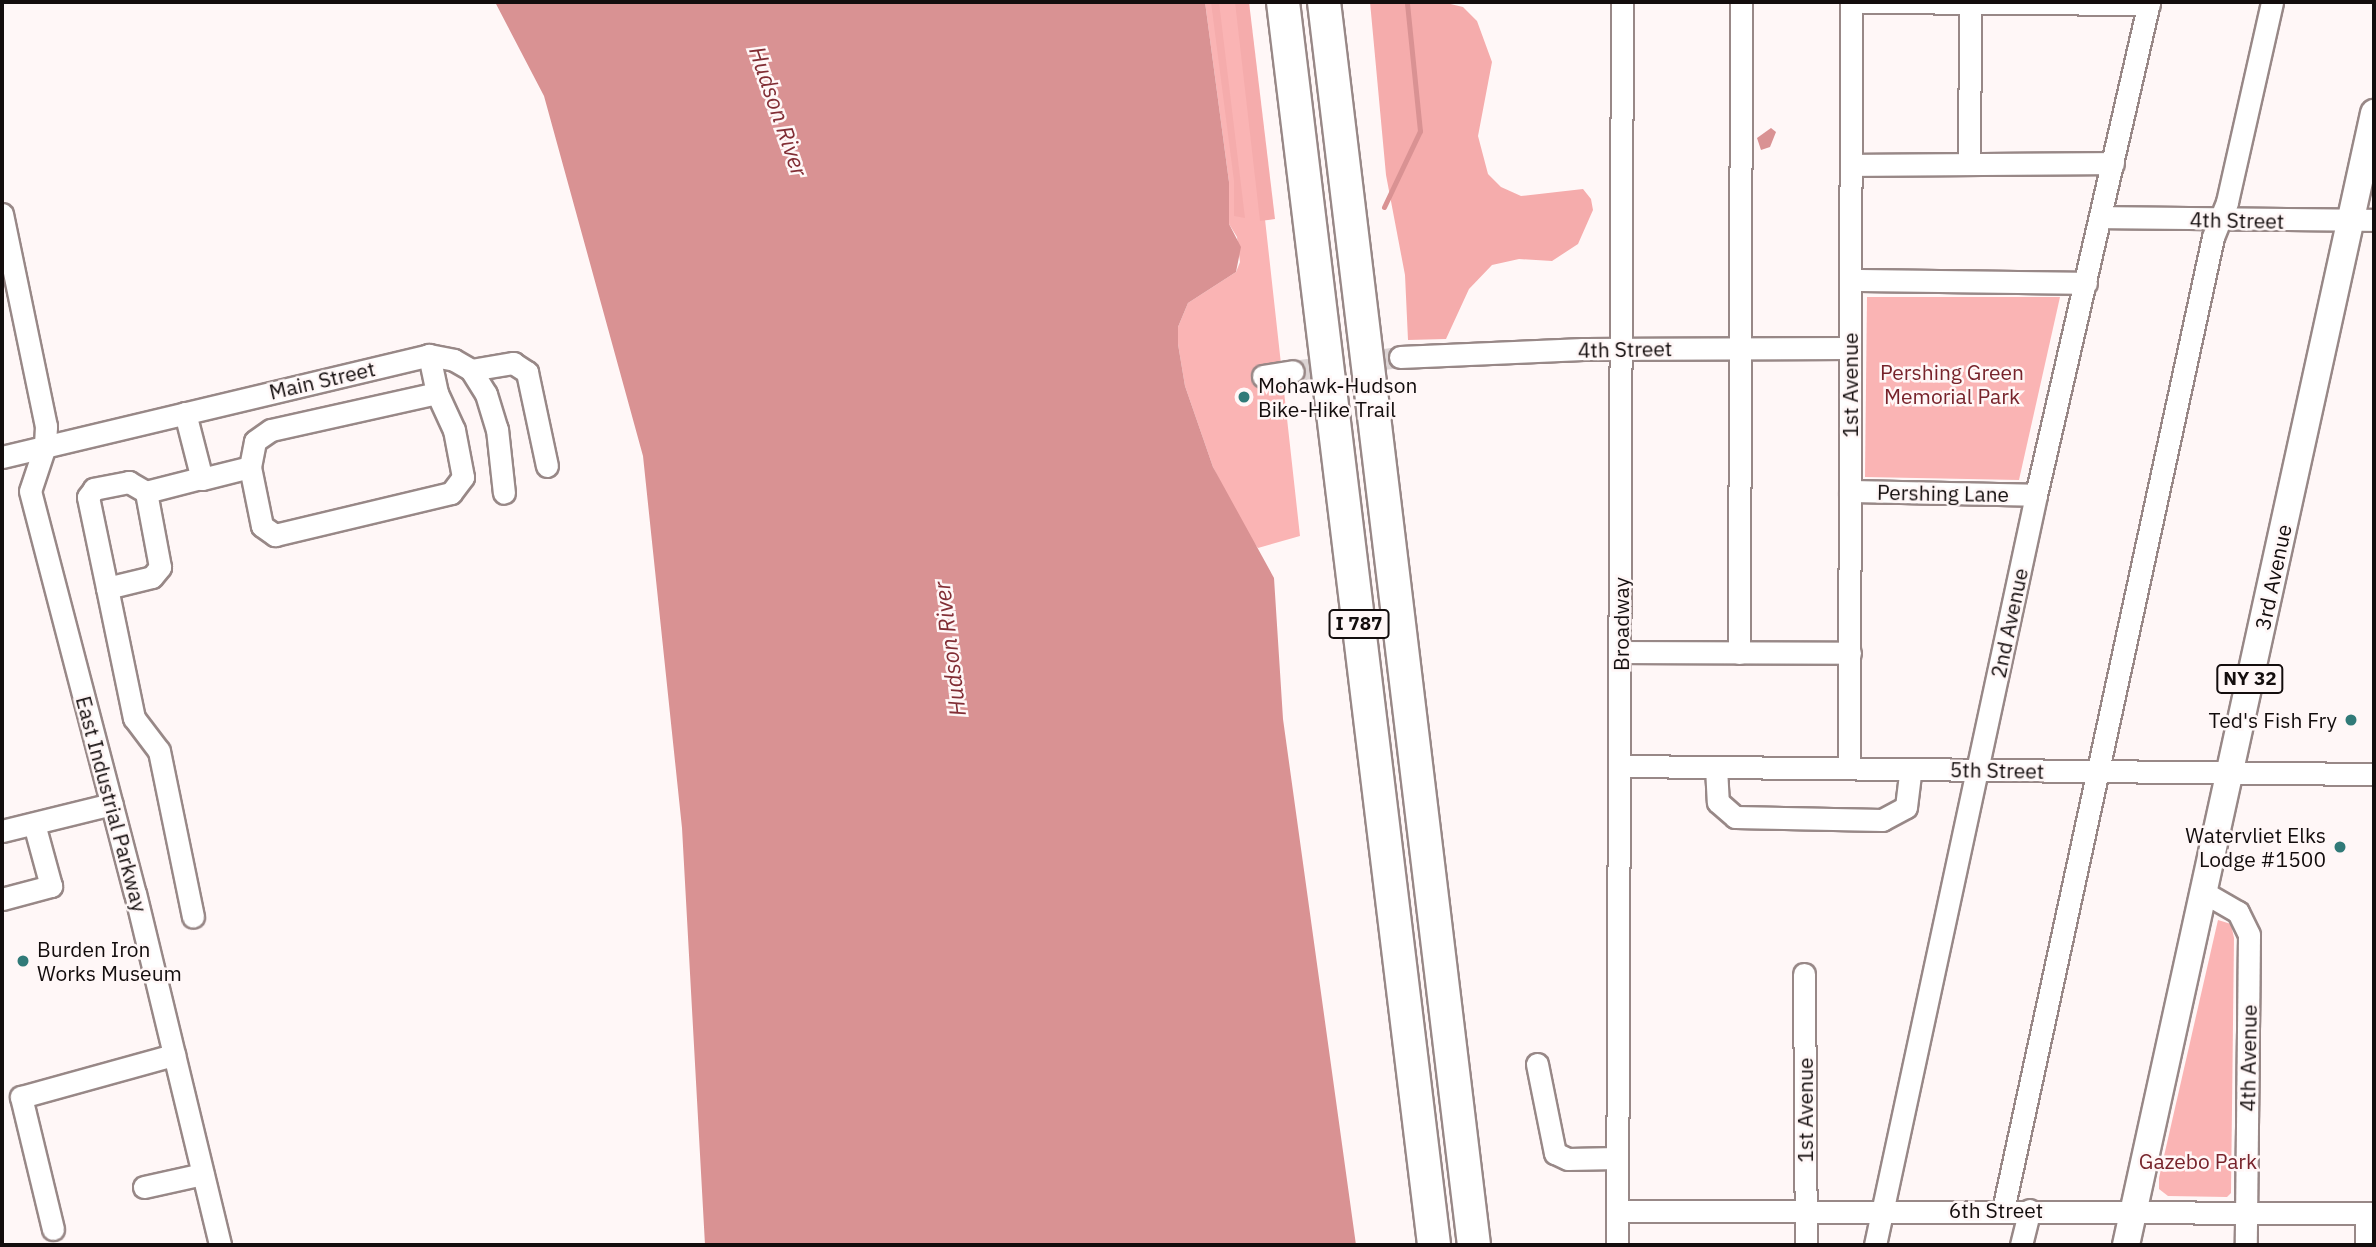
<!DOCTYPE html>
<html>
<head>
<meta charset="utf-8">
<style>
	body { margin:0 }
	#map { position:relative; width:2376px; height:1247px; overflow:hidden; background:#fff7f7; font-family:"IBM Plex Sans",sans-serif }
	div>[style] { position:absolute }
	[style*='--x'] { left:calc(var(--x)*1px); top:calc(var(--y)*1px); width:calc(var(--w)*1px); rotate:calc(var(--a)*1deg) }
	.green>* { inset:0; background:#fab4b4 }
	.forest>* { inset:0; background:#f5acac }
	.water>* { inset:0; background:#d99293 }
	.stream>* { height:5px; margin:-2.5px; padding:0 2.5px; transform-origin:2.5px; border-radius:2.5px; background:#d99293 }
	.minor-tunnel>* { height:21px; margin-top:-10.5px; transform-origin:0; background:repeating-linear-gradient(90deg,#dcd4d4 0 21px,transparent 0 31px) }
	.roads { filter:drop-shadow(2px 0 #988887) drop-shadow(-2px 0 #988887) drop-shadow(0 2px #988887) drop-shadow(0 -2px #988887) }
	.minor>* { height:21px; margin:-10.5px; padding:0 10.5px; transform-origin:10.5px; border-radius:10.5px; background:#fff }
	.major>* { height:26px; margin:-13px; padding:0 13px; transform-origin:13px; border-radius:13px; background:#fff }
	.highway>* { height:32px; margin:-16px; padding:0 16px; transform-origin:16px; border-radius:16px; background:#fff }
	.dots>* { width:19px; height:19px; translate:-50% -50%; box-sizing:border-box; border:4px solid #fff7f7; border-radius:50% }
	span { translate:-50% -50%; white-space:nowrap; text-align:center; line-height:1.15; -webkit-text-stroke:5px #fff7f7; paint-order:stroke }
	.shield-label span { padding:2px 5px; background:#fff7f7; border:2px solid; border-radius:5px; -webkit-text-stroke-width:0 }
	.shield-label { font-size:19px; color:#130d0d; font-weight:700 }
	.street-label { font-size:21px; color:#130d0d }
	.park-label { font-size:21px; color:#77232b }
	.poi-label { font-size:21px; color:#130d0d }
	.left { translate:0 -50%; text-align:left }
	.right { translate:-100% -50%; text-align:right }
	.water-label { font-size:23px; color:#812d34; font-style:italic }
	.frame { position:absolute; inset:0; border:4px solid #130d0d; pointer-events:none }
</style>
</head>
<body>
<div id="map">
	<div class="green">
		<i style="clip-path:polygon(1205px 2px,1241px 2px,1300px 536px,1258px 548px,1243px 529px,1213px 467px,1185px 386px,1178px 344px,1178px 327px,1188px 303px,1236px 272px,1240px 262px,1237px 237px,1229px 224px,1229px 182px)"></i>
		<i style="clip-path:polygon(1867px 297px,2060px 297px,2019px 480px,1865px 477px)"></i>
		<i style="clip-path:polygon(2218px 920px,2231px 924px,2234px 938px,2231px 1193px,2227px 1197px,2168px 1196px,2159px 1189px,2159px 1178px)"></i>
	</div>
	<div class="forest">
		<i style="clip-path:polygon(1211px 2px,1219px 2px,1245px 218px,1234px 216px,1234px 181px)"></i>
		<i style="clip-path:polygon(1235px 2px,1249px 2px,1275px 219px,1260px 221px)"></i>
		<i style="clip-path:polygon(1370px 2px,1442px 2px,1463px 7px,1477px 21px,1492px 62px,1478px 136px,1488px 174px,1501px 187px,1521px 196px,1583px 189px,1591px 199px,1593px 210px,1578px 244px,1552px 261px,1519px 259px,1492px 265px,1469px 289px,1446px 339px,1408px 340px,1405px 275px,1386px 175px)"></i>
	</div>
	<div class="water">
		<i style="clip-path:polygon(495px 2px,1205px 2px,1229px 182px,1229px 224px,1241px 247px,1236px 272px,1188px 303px,1178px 327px,1178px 344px,1185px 386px,1213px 467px,1274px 578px,1283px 719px,1356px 1245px,705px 1245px,682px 828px,643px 456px,544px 96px)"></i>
		<i style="clip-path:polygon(1771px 128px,1776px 132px,1770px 147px,1761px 150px,1757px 138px)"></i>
	</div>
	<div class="stream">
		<i style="--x:1384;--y:207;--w:84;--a:-64.7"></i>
		<i style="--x:1420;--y:131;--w:130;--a:-95.8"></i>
	</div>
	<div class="minor-tunnel">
		<i style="--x:1293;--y:371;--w:108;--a:-7.5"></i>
	</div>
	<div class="roads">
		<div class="minor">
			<i style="--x:1862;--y:2;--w:287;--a:0.4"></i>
			<i style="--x:1969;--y:164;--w:162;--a:-89.6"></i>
			<i style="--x:1851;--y:165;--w:262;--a:-0.4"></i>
			<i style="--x:2;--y:214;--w:217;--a:78.3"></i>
			<i style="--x:46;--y:426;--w:20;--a:93"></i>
			<i style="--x:45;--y:446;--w:47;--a:108.4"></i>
			<i style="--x:30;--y:491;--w:415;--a:75.4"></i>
			<i style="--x:135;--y:893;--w:362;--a:76.4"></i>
			<i style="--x:2101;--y:217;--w:273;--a:0.6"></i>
			<i style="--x:1851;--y:280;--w:235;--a:0.7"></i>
			<i style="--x:1400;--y:357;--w:183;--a:-2.5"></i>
			<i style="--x:1583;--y:349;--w:267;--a:-0.2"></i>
			<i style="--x:471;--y:370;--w:43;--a:-9.5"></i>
			<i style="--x:513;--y:363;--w:17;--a:33"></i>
			<i style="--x:527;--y:372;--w:96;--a:78"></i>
			<i style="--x:1263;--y:376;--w:30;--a:-9"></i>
			<i style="--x:185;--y:413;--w:68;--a:75.6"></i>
			<i style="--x:202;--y:479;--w:49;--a:-14"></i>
			<i style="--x:250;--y:467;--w:26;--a:-79"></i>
			<i style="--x:255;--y:441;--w:19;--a:-35"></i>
			<i style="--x:271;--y:430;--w:170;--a:-12.6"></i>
			<i style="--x:437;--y:393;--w:39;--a:-102"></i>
			<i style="--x:2;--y:457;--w:439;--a:-13.4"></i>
			<i style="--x:429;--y:355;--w:25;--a:11"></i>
			<i style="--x:454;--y:360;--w:20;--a:30"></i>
			<i style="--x:471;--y:370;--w:28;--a:58"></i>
			<i style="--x:486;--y:394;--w:37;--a:73"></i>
			<i style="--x:497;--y:429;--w:64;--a:83.8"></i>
			<i style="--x:250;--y:467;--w:60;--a:78.5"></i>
			<i style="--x:262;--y:526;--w:16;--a:35"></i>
			<i style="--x:275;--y:535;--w:181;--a:-13.4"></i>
			<i style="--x:451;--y:493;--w:20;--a:-53"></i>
			<i style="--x:463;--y:477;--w:48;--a:-100.8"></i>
			<i style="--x:454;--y:430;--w:41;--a:-114.7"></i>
			<i style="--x:1850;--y:491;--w:186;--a:1.2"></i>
			<i style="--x:146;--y:492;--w:20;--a:-150"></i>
			<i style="--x:129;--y:482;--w:36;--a:169"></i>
			<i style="--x:94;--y:489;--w:10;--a:127"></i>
			<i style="--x:88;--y:497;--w:93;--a:78.2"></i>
			<i style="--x:107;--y:588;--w:46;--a:-13.7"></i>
			<i style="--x:152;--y:577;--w:13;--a:-51"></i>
			<i style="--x:160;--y:567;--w:76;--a:-100.6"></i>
			<i style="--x:146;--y:492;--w:57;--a:-14.3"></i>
			<i style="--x:107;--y:588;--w:133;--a:78.3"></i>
			<i style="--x:134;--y:718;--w:41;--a:52.9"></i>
			<i style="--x:159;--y:751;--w:169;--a:78.4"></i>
			<i style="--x:1620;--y:652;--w:230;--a:0.2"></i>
			<i style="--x:1739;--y:653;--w:651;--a:-89.82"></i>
			<i style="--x:1620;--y:766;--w:754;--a:0.61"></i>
			<i style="--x:1716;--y:767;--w:35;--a:87"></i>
			<i style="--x:1718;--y:802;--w:23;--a:41"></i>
			<i style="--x:1735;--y:817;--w:147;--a:1.2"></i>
			<i style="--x:1882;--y:820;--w:27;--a:-28"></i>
			<i style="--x:1906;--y:807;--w:38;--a:-83"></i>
			<i style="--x:1849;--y:768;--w:766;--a:-89.85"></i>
			<i style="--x:2;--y:831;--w:113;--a:-13.8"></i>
			<i style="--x:2205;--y:893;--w:38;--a:30"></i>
			<i style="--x:2238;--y:912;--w:25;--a:64"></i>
			<i style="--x:2249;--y:935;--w:310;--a:90.6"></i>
			<i style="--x:2;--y:899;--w:51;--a:-14.9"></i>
			<i style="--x:51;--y:886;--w:64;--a:-105.3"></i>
			<i style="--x:1804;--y:974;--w:271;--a:89.6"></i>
			<i style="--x:1537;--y:1064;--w:91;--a:78.6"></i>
			<i style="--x:1555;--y:1153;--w:14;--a:25"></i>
			<i style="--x:1568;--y:1159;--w:49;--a:-1.2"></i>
			<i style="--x:144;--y:1187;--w:60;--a:-12.4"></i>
			<i style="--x:2003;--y:1210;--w:995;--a:-77.82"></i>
			<i style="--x:2213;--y:237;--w:38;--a:-68"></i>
			<i style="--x:2227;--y:202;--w:205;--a:-77.3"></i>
			<i style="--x:1617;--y:1211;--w:757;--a:0.15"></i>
			<i style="--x:53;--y:1229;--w:136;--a:-103.6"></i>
			<i style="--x:21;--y:1097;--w:159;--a:-15.4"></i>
			<i style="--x:1617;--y:1245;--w:1243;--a:-89.77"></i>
			<i style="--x:1875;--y:1245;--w:767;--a:-77.88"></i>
			<i style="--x:2036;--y:495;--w:506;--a:-77.09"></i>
			<i style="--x:2021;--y:1245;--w:36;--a:-76"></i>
			<i style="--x:2366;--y:1245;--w:32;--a:-90"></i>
		</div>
		<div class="major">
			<i style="--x:2126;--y:1245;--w:1159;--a:-77.64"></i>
		</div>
		<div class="highway">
			<i style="--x:1283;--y:2;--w:1252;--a:83.07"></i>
			<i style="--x:1324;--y:2;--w:1252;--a:83.12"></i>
		</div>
	</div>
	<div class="dots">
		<i style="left:1244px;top:397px;background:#317a78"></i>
		<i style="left:2351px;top:720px;background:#317a78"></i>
		<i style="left:2340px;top:847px;background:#317a78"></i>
		<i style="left:23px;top:961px;background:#317a78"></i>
	</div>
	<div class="shield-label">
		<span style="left:1359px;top:624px">I 787</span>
		<span style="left:2250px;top:679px">NY 32</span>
	</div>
	<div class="street-label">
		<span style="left:2237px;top:220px;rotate:1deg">4th Street</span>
		<span style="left:1625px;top:349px;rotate:-1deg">4th Street</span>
		<span style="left:322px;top:380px;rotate:-13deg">Main Street</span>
		<span style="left:1850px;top:385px;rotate:-90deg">1st Avenue</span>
		<span style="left:1943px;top:493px;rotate:1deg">Pershing Lane</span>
		<span style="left:2273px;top:577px;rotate:-78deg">3rd Avenue</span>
		<span style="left:2009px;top:623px;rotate:-78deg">2nd Avenue</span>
		<span style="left:1621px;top:624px;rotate:-90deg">Broadway</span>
		<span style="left:1997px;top:770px;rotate:1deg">5th Street</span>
		<span style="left:112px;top:804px;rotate:75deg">East Industrial Parkway</span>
		<span style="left:2248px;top:1058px;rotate:-89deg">4th Avenue</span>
		<span style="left:1805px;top:1110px;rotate:-90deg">1st Avenue</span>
		<span style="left:1996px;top:1210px">6th Street</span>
	</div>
	<div class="park-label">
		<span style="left:1952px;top:384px">Pershing Green<br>Memorial Park</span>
		<span style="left:2198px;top:1161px">Gazebo Park</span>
	</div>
	<div class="poi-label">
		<span class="left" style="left:1258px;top:397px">Mohawk-Hudson<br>Bike-Hike Trail</span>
		<span class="right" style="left:2337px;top:720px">Ted's Fish Fry</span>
		<span class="right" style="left:2326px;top:847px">Watervliet Elks<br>Lodge #1500</span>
		<span class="left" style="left:37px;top:961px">Burden Iron<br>Works Museum</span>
	</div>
	<div class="water-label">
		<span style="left:779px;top:111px;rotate:71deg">Hudson River</span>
		<span style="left:949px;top:649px;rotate:-97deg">Hudson River</span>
	</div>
	<div class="frame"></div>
</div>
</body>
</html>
